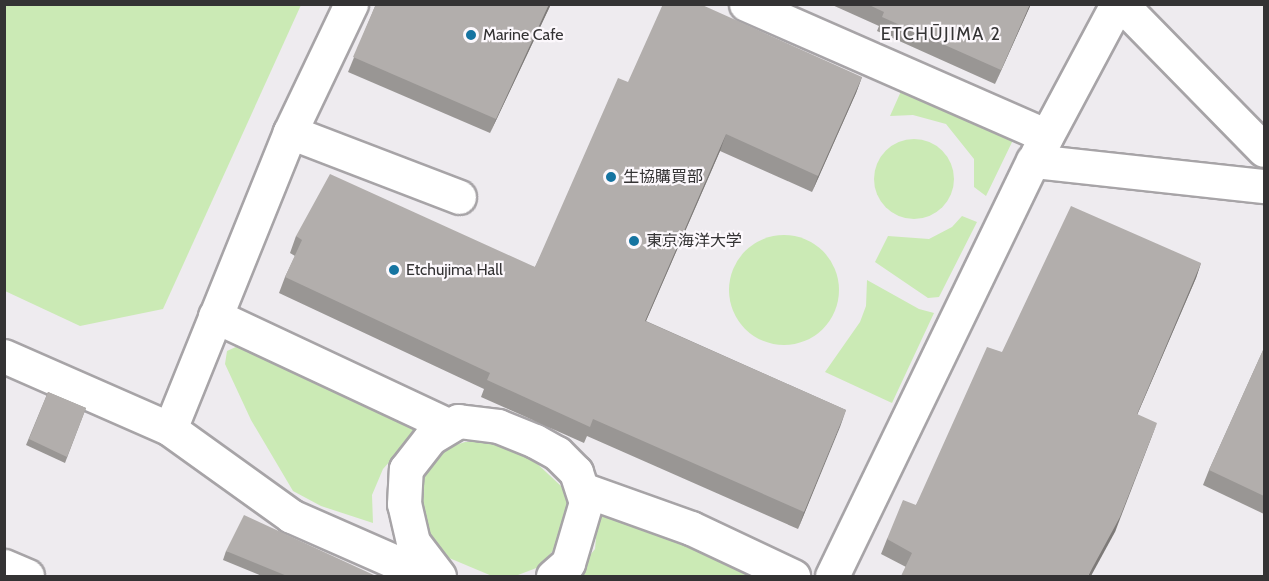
<!DOCTYPE html>
<html>
<head>
<meta charset="utf-8">
<style>
	body { margin:0 }
	#map { position:relative; width:1269px; height:581px; overflow:hidden; background:#eeebef; font-family:Cabin,"Noto Sans JP",sans-serif }
	div>[style] { position:absolute }
	[style*='--x'] { left:calc(var(--x)*1px); top:calc(var(--y)*1px); width:calc(var(--w)*1px); rotate:calc(var(--a)*1deg) }
	.green>* { inset:0; background:#cbeab5 }
	.round { border-radius:50% }
	.roads { filter:drop-shadow(2px 0 #a7a4a7) drop-shadow(-2px 0 #a7a4a7) drop-shadow(0 2px #a7a4a7) drop-shadow(0 -2px #a7a4a7) }
	.minor>* { height:33px; margin:-16.5px; padding:0 16.5px; transform-origin:16.5px; border-radius:16.5px; background:#fff }
	.wall>* { inset:0; background:#999694 }
	.shaded-wall>* { inset:0; background:#7d7a78 }
	.building>* { inset:0; background:#b2aeac }
	.dots>* { width:16px; height:16px; translate:-50% -50%; box-sizing:border-box; border:3px solid #fcf8fc; border-radius:50% }
	span { translate:-50% -50%; white-space:nowrap; text-align:center; line-height:1.15; -webkit-text-stroke:4.5px #fcf8fc; paint-order:stroke }
	.poi-label { font-size:16px; color:#343334 }
	.left { translate:0 -50%; text-align:left }
	.neighbourhood-label { font-size:18px; color:#343334; letter-spacing:1.5px }
	.frame { position:absolute; inset:0; border:6px solid #343334; pointer-events:none }
</style>
</head>
<body>
<div id="map">
	<div class="green">
		<i style="clip-path:polygon(4px 5px,301px 5px,163px 309px,80px 326px,5px 291px)"></i>
		<i style="clip-path:polygon(902px 89px,1014px 138px,986px 196px,974px 187px,974px 159px,946px 124px,913px 115px,890px 116px)"></i>
		<i class="round" style="left:874px;top:139px;width:80px;height:80px"></i>
		<i style="clip-path:polygon(962px 216px,977px 222px,939px 297px,928px 298px,875px 262px,888px 236px,929px 239px,952px 227px)"></i>
		<i class="round" style="left:729px;top:235px;width:110px;height:110px"></i>
		<i style="clip-path:polygon(867px 280px,919px 309px,934px 313px,892px 403px,825px 372px,860px 322px,866px 306px)"></i>
		<i style="clip-path:polygon(238px 346px,263px 349px,424px 423px,383px 469px,372px 495px,373px 523px,321px 506px,293px 491px,251px 420px,225px 364px,227px 351px)"></i>
		<i style="clip-path:polygon(465px 442px,487px 442px,531px 458px,561px 486px,568px 502px,567px 519px,562px 540px,539px 567px,518px 575px,492px 576px,442px 555px,428px 537px,418px 505px,421px 478px,429px 461px,444px 449px)"></i>
		<i style="clip-path:polygon(599px 504px,756px 576px,573px 576px,595px 549px)"></i>
	</div>
	<div class="roads">
		<div class="minor">
			<i style="--x:351;--y:4;--w:142;--a:115.5"></i>
			<i style="--x:290;--y:132;--w:320;--a:112"></i>
			<i style="--x:170;--y:429;--w:149;--a:35.7"></i>
			<i style="--x:291;--y:516;--w:150;--a:23.7"></i>
			<i style="--x:746;--y:4;--w:328;--a:23.7"></i>
			<i style="--x:1121;--y:4;--w:204;--a:45.6"></i>
			<i style="--x:290;--y:132;--w:181;--a:21"></i>
			<i style="--x:1037;--y:154;--w:170;--a:-61.9"></i>
			<i style="--x:215;--y:316;--w:259;--a:25.1"></i>
			<i style="--x:4;--y:356;--w:181;--a:23.7"></i>
			<i style="--x:582;--y:489;--w:116;--a:19.7"></i>
			<i style="--x:691;--y:528;--w:113;--a:25.2"></i>
			<i style="--x:4;--y:566;--w:25;--a:23"></i>
			<i style="--x:439;--y:576;--w:43;--a:-127.4"></i>
			<i style="--x:413;--y:542;--w:39;--a:-103"></i>
			<i style="--x:404;--y:504;--w:35;--a:-87"></i>
			<i style="--x:406;--y:469;--w:39;--a:-52"></i>
			<i style="--x:430;--y:438;--w:33;--a:-31"></i>
			<i style="--x:458;--y:421;--w:40;--a:7.1"></i>
			<i style="--x:498;--y:426;--w:40;--a:22"></i>
			<i style="--x:535;--y:441;--w:25;--a:29"></i>
			<i style="--x:557;--y:453;--w:27;--a:45"></i>
			<i style="--x:576;--y:472;--w:32;--a:72"></i>
			<i style="--x:586;--y:502;--w:64;--a:106.4"></i>
			<i style="--x:568;--y:563;--w:20;--a:139"></i>
			<i style="--x:832;--y:576;--w:461;--a:-64.2"></i>
			<i style="--x:1033;--y:161;--w:232;--a:6.2"></i>
		</div>
	</div>
	<div class="wall">
		<i style="clip-path:polygon(376px 4px,551px 4px,490px 133px,348px 72px)"></i>
		<i style="clip-path:polygon(830px 4px,1031px 4px,995px 84px,877px 31px,879px 26px)"></i>
		<i style="clip-path:polygon(862px 77px,856px 93px,812px 192px,720px 151px,646px 321px,846px 410px,798px 529px,587px 436px,584px 443px,481px 397px,484px 389px,279px 293px,285px 277px,295px 256px,290px 253px,296px 236px,535px 267px,628px 82px)"></i>
		<i style="clip-path:polygon(1201px 263px,1196px 278px,1137px 415px,1115px 532px,906px 567px,881px 554px,887px 539px,916px 505px,1002px 352px)"></i>
		<i style="clip-path:polygon(1264px 348px,1264px 514px,1203px 485px,1209px 470px)"></i>
		<i style="clip-path:polygon(48px 392px,86px 408px,65px 463px,26px 445px)"></i>
		<i style="clip-path:polygon(226px 551px,376px 576px,262px 576px,223px 560px)"></i>
	</div>
	<div class="shaded-wall">
		<i style="clip-path:polygon(549px 4px,551px 4px,490px 133px,496px 119px)"></i>
		<i style="clip-path:polygon(1030px 4px,1031px 4px,995px 84px,1001px 70px)"></i>
		<i style="clip-path:polygon(862px 77px,856px 93px,812px 192px,818px 176px)"></i>
		<i style="clip-path:polygon(726px 134px,720px 151px,639px 337px,645px 321px)"></i>
		<i style="clip-path:polygon(1201px 263px,1196px 278px,1131px 429px,1137px 414px)"></i>
		<i style="clip-path:polygon(846px 410px,840px 427px,798px 529px,804px 512px)"></i>
		<i style="clip-path:polygon(1157px 423px,1115px 532px,1091px 576px,1088px 576px)"></i>
	</div>
	<div class="building">
		<i style="clip-path:polygon(376px 4px,549px 4px,496px 119px,353px 57px)"></i>
		<i style="clip-path:polygon(663px 4px,700px 4px,862px 77px,818px 176px,726px 134px,645px 321px,846px 410px,804px 512px,593px 419px,590px 427px,487px 380px,490px 373px,285px 277px,302px 240px,296px 236px,330px 174px,535px 267px,618px 78px,628px 82px)"></i>
		<i style="clip-path:polygon(867px 4px,1030px 4px,1001px 70px,882px 17px,884px 12px)"></i>
		<i style="clip-path:polygon(1071px 206px,1201px 263px,1137px 414px,1157px 423px,1120px 517px,1088px 576px,901px 576px,912px 553px,887px 539px,903px 500px,916px 505px,987px 347px,1002px 352px)"></i>
		<i style="clip-path:polygon(1264px 348px,1264px 496px,1209px 470px)"></i>
		<i style="clip-path:polygon(48px 392px,86px 408px,67px 457px,29px 439px)"></i>
		<i style="clip-path:polygon(244px 515px,376px 576px,287px 576px,226px 551px)"></i>
	</div>
	<div class="dots">
		<i style="left:471px;top:35px;background:#1574a1"></i>
		<i style="left:611px;top:177px;background:#1574a1"></i>
		<i style="left:634px;top:241px;background:#1574a1"></i>
		<i style="left:394px;top:270px;background:#1574a1"></i>
	</div>
	<div class="poi-label">
		<span class="left" style="left:483px;top:35px">Marine Cafe</span>
		<span class="left" style="left:623px;top:177px">生協購買部</span>
		<span class="left" style="left:646px;top:241px">東京海洋大学</span>
		<span class="left" style="left:406px;top:270px">Etchujima Hall</span>
	</div>
	<div class="neighbourhood-label">
		<span style="left:941px;top:34px">ETCHŪJIMA 2</span>
	</div>
	<div class="frame"></div>
</div>
</body>
</html>
